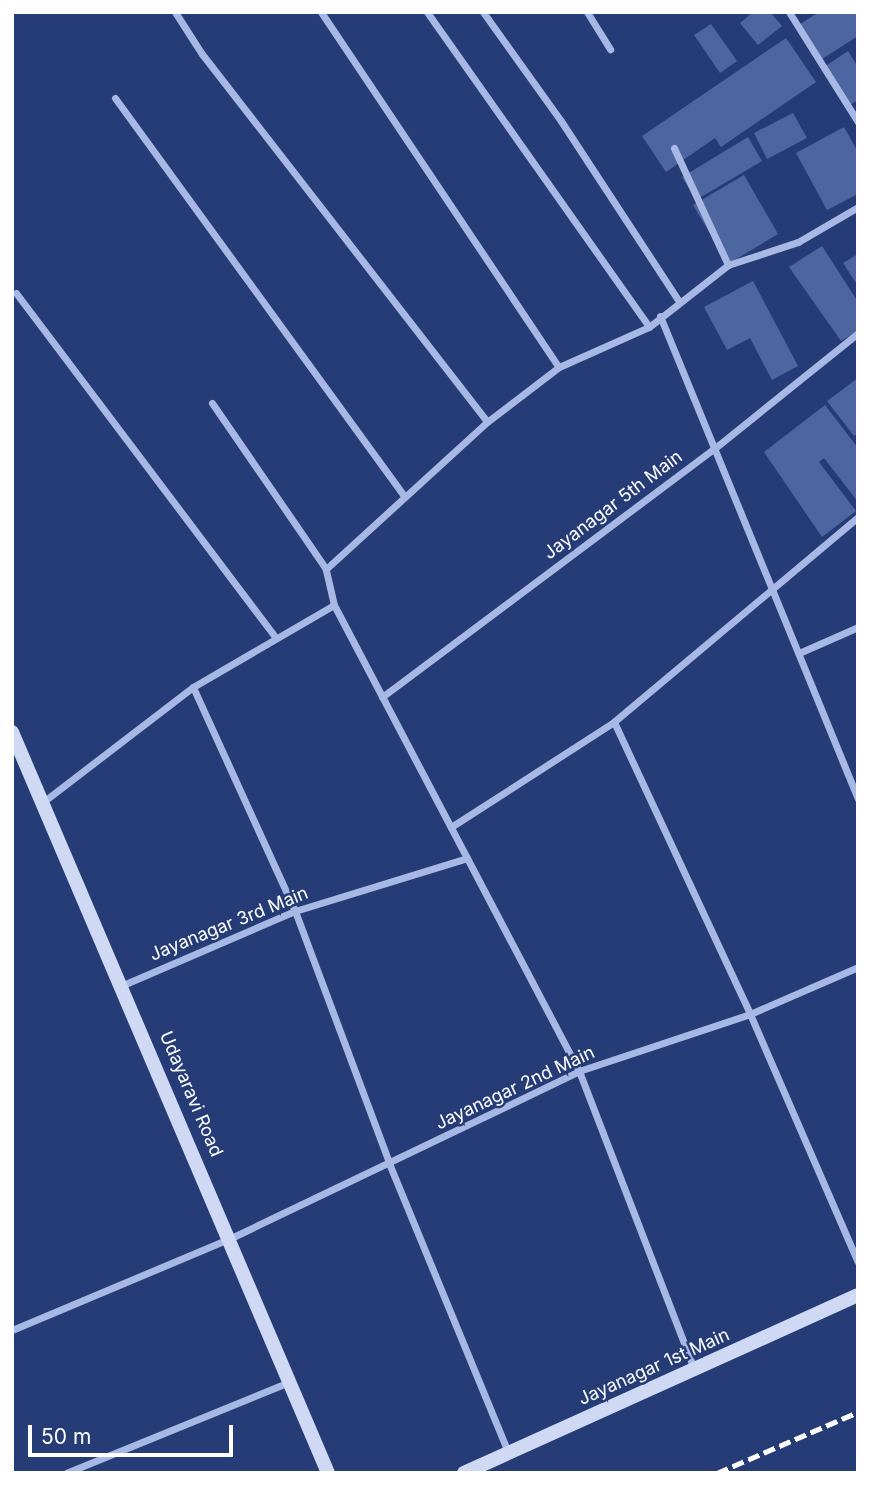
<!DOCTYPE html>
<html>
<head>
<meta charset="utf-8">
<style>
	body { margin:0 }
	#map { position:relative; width:870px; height:1485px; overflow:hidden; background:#253c77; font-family:Inter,sans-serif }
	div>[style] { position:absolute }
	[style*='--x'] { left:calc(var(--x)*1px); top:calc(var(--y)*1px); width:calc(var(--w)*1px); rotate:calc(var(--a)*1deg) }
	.building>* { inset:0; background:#4d66a0 }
	.street>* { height:7px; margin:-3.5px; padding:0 3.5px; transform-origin:3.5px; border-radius:3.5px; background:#a6b8e3 }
	.secondary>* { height:14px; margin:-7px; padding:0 7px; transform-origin:7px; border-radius:7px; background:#cfd9f3 }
	.rail>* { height:5px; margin-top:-2.5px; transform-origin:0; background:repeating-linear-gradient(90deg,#fff 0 12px,transparent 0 17px) }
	span { translate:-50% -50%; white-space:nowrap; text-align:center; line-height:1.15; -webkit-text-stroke:5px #253c77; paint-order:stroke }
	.street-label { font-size:18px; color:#fff }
	.frame { position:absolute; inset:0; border:14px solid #fff; pointer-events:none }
	.scale { position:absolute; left:28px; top:1425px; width:205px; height:32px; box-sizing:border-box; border:4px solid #fff; border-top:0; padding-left:9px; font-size:21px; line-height:24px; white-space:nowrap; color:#fff; -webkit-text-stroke:5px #253c77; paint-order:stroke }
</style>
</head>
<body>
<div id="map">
	<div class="building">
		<i style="clip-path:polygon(753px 12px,770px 12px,782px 26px,758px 45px,740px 23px)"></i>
		<i style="clip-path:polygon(819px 12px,858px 12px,858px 36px,819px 61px,797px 26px)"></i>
		<i style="clip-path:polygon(711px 24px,737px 61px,720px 73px,694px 35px)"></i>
		<i style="clip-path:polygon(786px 38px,816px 82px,721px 147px,715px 138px,666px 172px,642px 136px)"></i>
		<i style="clip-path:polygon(848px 51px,858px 67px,858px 100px,848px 106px,824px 67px)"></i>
		<i style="clip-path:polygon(793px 113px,807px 138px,767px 159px,754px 133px)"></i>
		<i style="clip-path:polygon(844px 127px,858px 152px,858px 194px,827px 210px,796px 153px)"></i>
		<i style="clip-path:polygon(748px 137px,762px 161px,696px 200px,682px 177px)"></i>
		<i style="clip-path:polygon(744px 175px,778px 234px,728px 264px,693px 205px)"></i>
		<i style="clip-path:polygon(822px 246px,858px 302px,858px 331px,841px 341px,789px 267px)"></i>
		<i style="clip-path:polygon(858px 254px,858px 286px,843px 263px)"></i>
		<i style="clip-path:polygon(753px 281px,798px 366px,772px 380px,750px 338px,727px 350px,704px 307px)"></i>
		<i style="clip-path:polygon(858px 378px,858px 433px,854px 436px,827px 401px)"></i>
		<i style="clip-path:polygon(825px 405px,858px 448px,858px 502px,824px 458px,819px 462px,856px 511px,822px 537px,764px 452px)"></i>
	</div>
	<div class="street">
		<i style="--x:175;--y:12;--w:50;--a:57.3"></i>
		<i style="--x:202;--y:54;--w:465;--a:52.2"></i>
		<i style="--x:321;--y:12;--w:427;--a:56.2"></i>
		<i style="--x:559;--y:367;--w:98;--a:-24"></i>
		<i style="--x:649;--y:327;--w:100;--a:-38.1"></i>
		<i style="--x:728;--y:265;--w:74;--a:-18.2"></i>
		<i style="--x:798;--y:242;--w:69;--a:-30.3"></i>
		<i style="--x:427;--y:12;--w:385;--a:54.8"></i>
		<i style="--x:483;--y:12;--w:134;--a:54.4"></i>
		<i style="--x:561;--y:121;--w:214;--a:56.8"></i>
		<i style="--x:587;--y:12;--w:44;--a:58.1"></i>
		<i style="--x:789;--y:12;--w:130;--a:57.9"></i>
		<i style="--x:115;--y:98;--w:493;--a:54"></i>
		<i style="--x:674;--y:148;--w:129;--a:65.2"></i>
		<i style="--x:16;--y:293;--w:432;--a:53"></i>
		<i style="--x:660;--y:316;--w:522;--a:67.71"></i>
		<i style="--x:212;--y:403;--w:201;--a:55.5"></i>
		<i style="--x:858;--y:517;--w:319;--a:140"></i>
		<i style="--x:614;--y:722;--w:322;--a:65"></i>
		<i style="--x:750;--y:1014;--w:270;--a:66.5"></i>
		<i style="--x:334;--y:605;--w:526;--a:62.27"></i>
		<i style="--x:579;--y:1071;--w:319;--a:68.9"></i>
		<i style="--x:799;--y:653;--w:64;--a:-23.8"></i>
		<i style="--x:382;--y:697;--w:416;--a:-36.8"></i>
		<i style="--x:715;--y:448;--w:184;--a:-38.8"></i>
		<i style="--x:43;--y:802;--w:189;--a:-37.5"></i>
		<i style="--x:451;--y:827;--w:194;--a:-32.8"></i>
		<i style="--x:123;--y:985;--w:187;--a:-23.3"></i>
		<i style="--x:295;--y:911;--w:180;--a:-17.1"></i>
		<i style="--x:12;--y:1330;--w:238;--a:-22.8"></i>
		<i style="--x:231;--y:1238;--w:386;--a:-25.6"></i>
		<i style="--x:579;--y:1071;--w:180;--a:-18.4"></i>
		<i style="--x:750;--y:1014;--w:118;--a:-23.5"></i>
		<i style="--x:508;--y:1452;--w:310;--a:-112.4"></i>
		<i style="--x:390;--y:1165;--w:271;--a:-110.5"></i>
		<i style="--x:295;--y:911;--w:246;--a:-114.5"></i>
		<i style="--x:193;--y:687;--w:163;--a:-30.2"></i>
		<i style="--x:334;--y:605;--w:37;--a:-103"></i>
		<i style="--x:326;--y:569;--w:218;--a:-42.4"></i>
		<i style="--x:487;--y:422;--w:91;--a:-37.4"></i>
		<i style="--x:66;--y:1473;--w:239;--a:-22.2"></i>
	</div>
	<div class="secondary">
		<i style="--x:12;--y:732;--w:806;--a:66.9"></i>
		<i style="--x:464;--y:1473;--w:432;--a:-24.3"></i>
	</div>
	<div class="rail">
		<i style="--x:717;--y:1473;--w:154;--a:-23.4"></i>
	</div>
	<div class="street-label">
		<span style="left:613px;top:505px;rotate:-37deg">Jayanagar 5th Main</span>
		<span style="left:229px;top:924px;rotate:-22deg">Jayanagar 3rd Main</span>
		<span style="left:515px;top:1088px;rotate:-25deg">Jayanagar 2nd Main</span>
		<span style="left:191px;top:1094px;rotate:67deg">Udayaravi Road</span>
		<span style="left:654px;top:1367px;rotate:-24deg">Jayanagar 1st Main</span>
	</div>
	<div class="frame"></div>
	<div class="scale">50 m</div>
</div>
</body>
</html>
